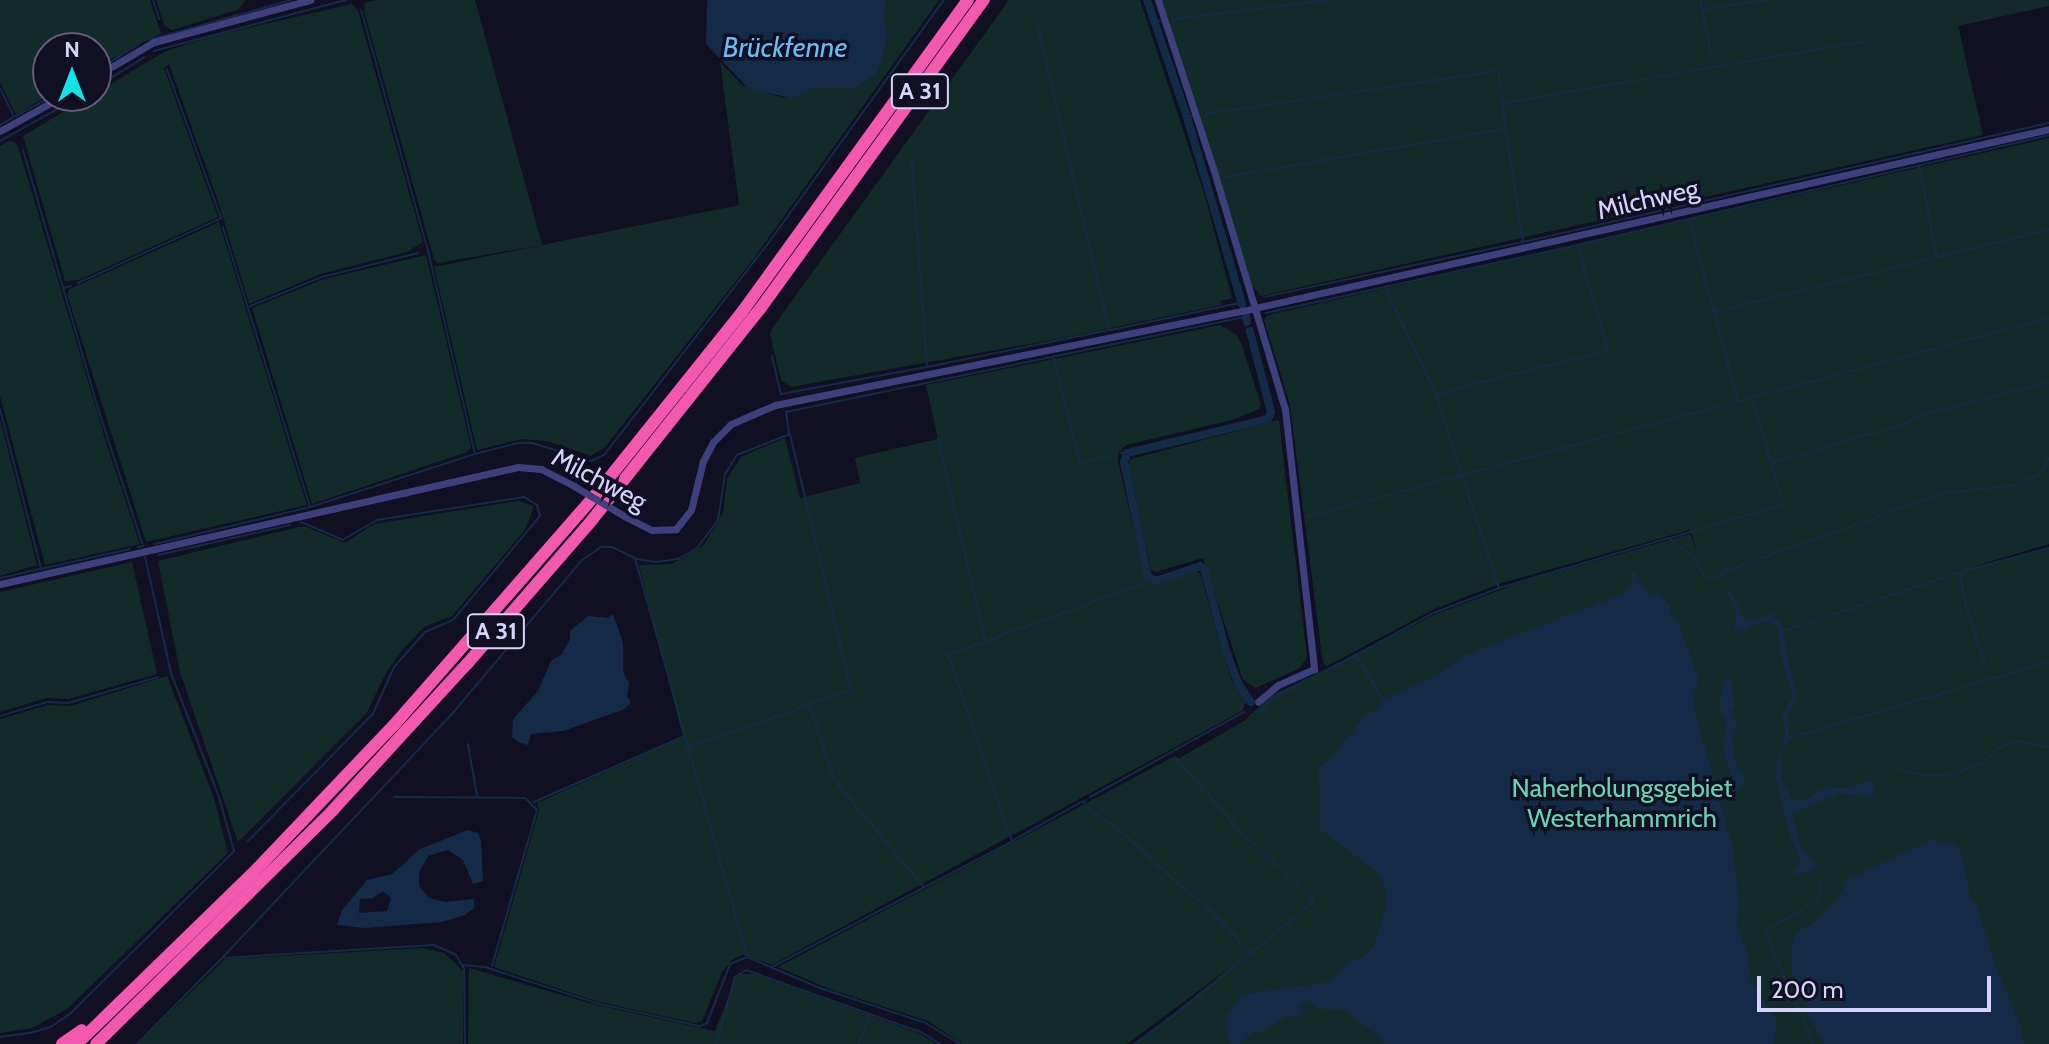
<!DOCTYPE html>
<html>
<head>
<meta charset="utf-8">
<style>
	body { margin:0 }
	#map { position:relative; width:2049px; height:1044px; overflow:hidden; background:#110f22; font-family:Cabin,sans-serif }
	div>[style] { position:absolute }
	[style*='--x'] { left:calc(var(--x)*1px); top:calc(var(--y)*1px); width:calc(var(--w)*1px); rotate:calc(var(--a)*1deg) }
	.green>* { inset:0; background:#132b28 }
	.water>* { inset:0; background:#142b47 }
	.stream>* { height:2px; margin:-1px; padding:0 1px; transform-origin:1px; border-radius:1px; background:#142b47 }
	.canal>* { height:8px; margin:-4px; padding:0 4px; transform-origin:4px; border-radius:4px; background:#142b47 }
	.street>* { height:7px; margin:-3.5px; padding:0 3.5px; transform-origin:3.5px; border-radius:3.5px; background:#3e407d }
	.highway>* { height:12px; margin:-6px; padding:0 6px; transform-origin:6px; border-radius:6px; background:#f258ad }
	.street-bridge>* { height:7px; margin:-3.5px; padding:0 3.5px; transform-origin:3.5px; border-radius:3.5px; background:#3e407d }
	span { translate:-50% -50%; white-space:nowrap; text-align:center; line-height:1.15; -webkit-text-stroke:7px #110f22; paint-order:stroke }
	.shield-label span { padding:2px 6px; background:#110f22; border:2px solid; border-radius:6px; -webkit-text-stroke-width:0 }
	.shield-label { font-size:24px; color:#d5d3fc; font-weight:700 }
	.street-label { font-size:26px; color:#d5d3fc }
	.park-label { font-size:26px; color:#65d6b2 }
	.water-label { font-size:28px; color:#6abdf3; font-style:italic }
	.north { position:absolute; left:32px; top:32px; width:80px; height:80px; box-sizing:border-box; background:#110f22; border:2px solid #5f5d79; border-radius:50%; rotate:0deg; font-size:22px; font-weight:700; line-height:32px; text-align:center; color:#d5d3fc }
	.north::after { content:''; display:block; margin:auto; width:28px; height:36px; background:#13e2e8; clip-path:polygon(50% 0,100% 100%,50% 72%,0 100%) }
	.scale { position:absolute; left:1757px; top:976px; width:234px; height:36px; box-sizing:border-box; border:4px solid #d5d3fc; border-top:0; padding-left:10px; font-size:24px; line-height:28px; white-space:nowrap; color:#d5d3fc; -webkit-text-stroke:6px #110f22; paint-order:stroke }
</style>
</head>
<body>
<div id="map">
	<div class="green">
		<i style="clip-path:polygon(0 0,150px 0,161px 33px,96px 67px,96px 48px,48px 48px,48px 95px,16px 115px,0 82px)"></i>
		<i style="clip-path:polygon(156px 0,245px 0,245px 1px,237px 10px,172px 30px,164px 25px)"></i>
		<i style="clip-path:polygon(377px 0,475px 0,542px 245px,438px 263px,434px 259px,364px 11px,365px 3px)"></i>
		<i style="clip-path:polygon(886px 0,939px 0,752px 261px,605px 447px,591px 456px,547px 441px,521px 439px,477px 450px,434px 267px,739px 205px,720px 62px,742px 85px,783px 98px,812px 87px,857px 88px,877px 73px,882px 61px,888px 33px,884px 19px)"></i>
		<i style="clip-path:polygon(1009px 0,1140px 0,1205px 196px,1232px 298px,1220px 301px,1221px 305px,1068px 337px,791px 387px,781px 380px,770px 334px,773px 327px)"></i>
		<i style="clip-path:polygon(1162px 0,2049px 0,2049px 6px,1958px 26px,1983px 135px,1261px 296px,1252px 285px)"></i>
		<i style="clip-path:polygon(352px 4px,358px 11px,423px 242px,407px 252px,321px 274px,249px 304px,218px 201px,169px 64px,164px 68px,218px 217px,79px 280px,65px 281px,23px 136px,166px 51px,213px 36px)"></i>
		<i style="clip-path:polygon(2049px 138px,2049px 544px,1969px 568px,2049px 548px,2049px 1044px,1135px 1044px,1232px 966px,1127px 1044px,962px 1044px,928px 1021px,832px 990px,778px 967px,1173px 757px,1178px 759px,1244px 721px,1271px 696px,1436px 614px,1519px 583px,1690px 534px,1697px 552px,1690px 530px,1502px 583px,1434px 609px,1327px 666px,1323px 664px,1290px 405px,1264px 320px,1268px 315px)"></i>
		<i style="clip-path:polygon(9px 141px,15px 142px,19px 149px,107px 445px,140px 544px,45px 565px,0 396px,0 146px)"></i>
		<i style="clip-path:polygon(219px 222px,307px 505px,146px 542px,67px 294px,70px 289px)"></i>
		<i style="clip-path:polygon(426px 255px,471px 446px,467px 452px,312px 504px,252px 308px,324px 279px)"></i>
		<i style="clip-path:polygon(1220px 325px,1236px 334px,1241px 343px,1261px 405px,1259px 409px,1232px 420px,1126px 445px,1119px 452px,1118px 461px,1145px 578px,1156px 584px,1194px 570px,1200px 573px,1223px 654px,1232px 680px,1246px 702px,1242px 711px,772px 965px,743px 955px,733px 959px,722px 972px,702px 1021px,695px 1023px,595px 1001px,494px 967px,539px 810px,537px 803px,683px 737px,639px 565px,672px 564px,704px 545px,723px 513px,727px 479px,741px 457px,785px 438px,800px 498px,860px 483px,855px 458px,938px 439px,926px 385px)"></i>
		<i style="clip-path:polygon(0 418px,37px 565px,0 576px)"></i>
		<i style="clip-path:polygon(1279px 420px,1307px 657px,1300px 668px,1256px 688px,1243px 680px,1203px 558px,1155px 572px,1151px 569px,1128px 465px,1131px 459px)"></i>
		<i style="clip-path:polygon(518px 501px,534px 506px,525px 530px,452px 616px,424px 627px,402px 650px,386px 673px,366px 714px,238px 842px,180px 672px,158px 561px,299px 527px,307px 527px,345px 543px,374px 524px)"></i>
		<i style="clip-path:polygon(132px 562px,157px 674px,68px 699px,47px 698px,0 712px,0 592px)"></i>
		<i style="clip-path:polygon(167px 676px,214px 798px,228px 853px,67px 1009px,32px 1028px,0 1033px,0 719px,48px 705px,70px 706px)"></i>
		<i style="clip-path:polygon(423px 948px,444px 953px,463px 971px,463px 1044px,138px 1044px,225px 959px)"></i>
		<i style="clip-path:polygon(469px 968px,593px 1004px,715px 1031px,736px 978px,740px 974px,755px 974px,921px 1034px,936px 1044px,468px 1044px)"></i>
	</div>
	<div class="water">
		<i style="clip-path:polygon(707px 0,886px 0,884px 19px,888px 33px,882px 61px,877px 73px,857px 88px,812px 88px,791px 98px,749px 89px,706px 44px)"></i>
		<i style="clip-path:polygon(1633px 570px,1650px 596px,1654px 592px,1662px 596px,1671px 607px,1671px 615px,1679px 624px,1698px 678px,1693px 704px,1734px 853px,1739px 907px,1736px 922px,1747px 951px,1750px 978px,1777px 1022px,1774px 1044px,1384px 1044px,1379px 1036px,1343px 1010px,1320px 1009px,1306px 999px,1300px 1005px,1305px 1015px,1284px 1017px,1261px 1032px,1253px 1032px,1239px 1044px,1230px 1044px,1223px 1022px,1241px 995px,1330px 982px,1348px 962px,1364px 957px,1374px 946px,1387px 903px,1385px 886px,1376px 871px,1320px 829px,1319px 767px,1333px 757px,1365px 715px,1377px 710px,1383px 700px,1443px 672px,1461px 657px,1622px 594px,1631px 587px)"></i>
		<i style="clip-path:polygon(1730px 589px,1745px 622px,1772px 614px,1781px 624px,1797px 698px,1787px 716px,1789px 739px,1785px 747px,1781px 746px,1785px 735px,1782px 715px,1793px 697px,1781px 657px,1778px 626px,1764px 621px,1735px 633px,1736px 613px,1727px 591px)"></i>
		<i style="clip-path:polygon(613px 614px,623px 643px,623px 672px,629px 683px,627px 697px,631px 702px,625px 709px,563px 731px,531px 734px,528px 745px,518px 742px,512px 737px,513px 719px,538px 691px,551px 661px,562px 654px,570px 639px,570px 631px,588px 616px,608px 618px)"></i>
		<i style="clip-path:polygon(1727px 677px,1731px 680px,1735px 708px,1730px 712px,1737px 727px,1732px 741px,1736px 766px,1746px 779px,1736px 791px,1723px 750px,1726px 720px,1719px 710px,1723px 683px)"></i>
		<i style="clip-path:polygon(1781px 756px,1781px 779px,1793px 801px,1805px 800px,1825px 788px,1850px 788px,1870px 780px,1874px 784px,1873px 797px,1840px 794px,1792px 813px,1801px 849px,1816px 864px,1814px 870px,1799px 874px,1794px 874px,1793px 870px,1802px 864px,1790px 835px,1776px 779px,1775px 762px)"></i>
		<i style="clip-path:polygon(evenodd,468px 830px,478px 833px,481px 841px,483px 881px,473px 884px,463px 860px,448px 850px,428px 856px,419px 873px,419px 886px,429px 898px,445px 902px,474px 899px,474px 908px,465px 915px,442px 922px,365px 928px,337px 925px,342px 910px,367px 880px,392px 874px,420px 849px,468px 830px,383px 891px,391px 898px,387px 911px,359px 913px,360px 899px,373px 898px,383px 891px)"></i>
		<i style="clip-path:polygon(1932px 840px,1949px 842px,1958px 848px,1963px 861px,1970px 898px,1978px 909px,1995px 964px,2022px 1030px,2024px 1044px,1824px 1044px,1808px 1015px,1805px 999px,1792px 972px,1792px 943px,1797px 932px,1815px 922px,1837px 901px,1847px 879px)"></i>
	</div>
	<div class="stream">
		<i style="--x:153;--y:0;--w:20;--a:72"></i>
		<i style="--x:1700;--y:0;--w:54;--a:78.3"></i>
		<i style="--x:1702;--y:9;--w:68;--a:-7.7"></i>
		<i style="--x:1173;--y:19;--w:157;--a:-6.9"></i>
		<i style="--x:1154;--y:22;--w:6;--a:-9"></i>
		<i style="--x:149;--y:40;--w:148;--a:-15.7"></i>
		<i style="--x:154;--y:51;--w:199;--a:-14.9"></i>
		<i style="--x:96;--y:71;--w:51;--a:-32.1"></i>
		<i style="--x:96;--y:87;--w:57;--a:-31.5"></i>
		<i style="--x:0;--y:88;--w:32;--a:64"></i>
		<i style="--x:1504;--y:103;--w:368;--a:-9.7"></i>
		<i style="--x:1206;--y:114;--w:295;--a:-8.4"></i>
		<i style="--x:1498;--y:71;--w:19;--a:81"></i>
		<i style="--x:1187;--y:117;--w:5;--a:-11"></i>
		<i style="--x:0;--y:125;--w:60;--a:-29.1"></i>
		<i style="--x:0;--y:141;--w:93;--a:-29.1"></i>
		<i style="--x:23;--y:150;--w:279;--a:73.8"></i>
		<i style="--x:101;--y:418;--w:135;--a:71.8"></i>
		<i style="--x:143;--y:546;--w:5;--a:169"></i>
		<i style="--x:1919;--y:166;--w:93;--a:78.8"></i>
		<i style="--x:1226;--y:177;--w:283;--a:-9.8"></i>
		<i style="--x:1689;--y:219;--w:189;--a:75"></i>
		<i style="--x:1523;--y:242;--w:539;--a:-12.75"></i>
		<i style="--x:78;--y:283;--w:157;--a:-24.4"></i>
		<i style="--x:221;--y:218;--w:158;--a:-110"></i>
		<i style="--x:63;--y:288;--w:8;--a:-14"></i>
		<i style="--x:1386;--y:289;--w:116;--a:64.5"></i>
		<i style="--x:1436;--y:394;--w:87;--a:72.6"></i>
		<i style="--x:1264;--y:297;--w:265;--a:-12"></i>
		<i style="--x:1523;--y:242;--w:148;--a:-98.6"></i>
		<i style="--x:248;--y:307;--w:80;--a:-22.1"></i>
		<i style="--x:322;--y:277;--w:99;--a:-14"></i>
		<i style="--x:1714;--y:312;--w:345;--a:-13.8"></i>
		<i style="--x:1266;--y:313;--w:318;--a:-12.3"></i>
		<i style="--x:1577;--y:245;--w:485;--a:-13.1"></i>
		<i style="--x:1111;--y:330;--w:136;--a:-11.9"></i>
		<i style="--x:772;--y:356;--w:39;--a:77"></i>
		<i style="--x:781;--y:394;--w:148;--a:-10.5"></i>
		<i style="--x:927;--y:367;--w:206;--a:-94.2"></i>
		<i style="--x:1053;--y:356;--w:110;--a:75.8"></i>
		<i style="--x:1080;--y:463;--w:28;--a:-13"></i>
		<i style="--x:927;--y:367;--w:186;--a:-11.5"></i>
		<i style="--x:1109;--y:330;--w:316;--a:-103.2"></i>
		<i style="--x:1436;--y:394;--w:178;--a:-14.3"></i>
		<i style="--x:1608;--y:350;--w:107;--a:-106.2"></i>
		<i style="--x:1752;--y:400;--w:65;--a:73"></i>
		<i style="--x:0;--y:409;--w:165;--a:75.6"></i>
		<i style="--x:789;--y:433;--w:21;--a:-98"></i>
		<i style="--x:786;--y:412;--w:473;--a:-11.7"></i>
		<i style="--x:938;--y:439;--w:206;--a:76.8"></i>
		<i style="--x:1121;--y:453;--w:6;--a:0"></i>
		<i style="--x:475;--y:454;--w:44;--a:-14.3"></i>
		<i style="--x:518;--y:443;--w:14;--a:0"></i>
		<i style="--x:532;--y:443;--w:62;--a:17"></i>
		<i style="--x:591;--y:461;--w:14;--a:-25"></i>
		<i style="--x:604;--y:455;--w:266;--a:-52.2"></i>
		<i style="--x:767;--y:245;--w:302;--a:-54.2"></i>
		<i style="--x:1464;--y:483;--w:111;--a:71.6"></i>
		<i style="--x:1781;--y:499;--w:37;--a:-104"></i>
		<i style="--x:1772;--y:463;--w:144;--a:-16.5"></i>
		<i style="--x:1910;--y:422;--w:6;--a:-51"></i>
		<i style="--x:1914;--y:417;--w:139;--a:-14.5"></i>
		<i style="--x:310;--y:507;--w:173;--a:-17.8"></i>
		<i style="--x:475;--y:454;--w:208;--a:-103"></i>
		<i style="--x:428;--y:251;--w:250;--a:-105.5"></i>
		<i style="--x:1306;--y:517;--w:769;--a:-14.99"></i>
		<i style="--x:1670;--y:538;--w:117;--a:-16.4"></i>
		<i style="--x:155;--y:544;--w:159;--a:-13.4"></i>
		<i style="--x:310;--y:507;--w:293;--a:-107.3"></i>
		<i style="--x:158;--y:555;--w:135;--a:-12.8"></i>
		<i style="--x:637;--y:559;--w:19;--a:9"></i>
		<i style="--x:656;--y:562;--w:22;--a:-8"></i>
		<i style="--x:678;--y:559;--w:22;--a:-30"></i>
		<i style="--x:697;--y:548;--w:35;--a:-53"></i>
		<i style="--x:718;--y:520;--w:47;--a:-81.3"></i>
		<i style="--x:725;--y:474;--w:22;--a:-58"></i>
		<i style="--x:737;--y:455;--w:57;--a:-21.6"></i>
		<i style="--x:790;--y:434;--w:263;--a:76.6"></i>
		<i style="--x:851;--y:690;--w:174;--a:160.5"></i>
		<i style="--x:1722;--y:572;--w:237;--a:-19.5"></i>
		<i style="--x:1945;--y:493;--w:72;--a:-6.3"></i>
		<i style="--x:2017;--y:485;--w:27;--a:-27"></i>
		<i style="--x:2041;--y:473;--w:17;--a:-62"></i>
		<i style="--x:1960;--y:572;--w:31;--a:81"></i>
		<i style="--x:1965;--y:603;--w:66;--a:71.6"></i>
		<i style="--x:0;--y:578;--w:133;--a:-12.6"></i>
		<i style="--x:1783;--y:631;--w:187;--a:-18.4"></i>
		<i style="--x:1960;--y:572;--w:92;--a:-15.1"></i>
		<i style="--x:1355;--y:654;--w:54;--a:58.7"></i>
		<i style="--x:1323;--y:673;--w:123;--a:-28.6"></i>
		<i style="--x:1431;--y:614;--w:73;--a:-20.9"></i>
		<i style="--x:1499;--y:588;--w:177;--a:-16.4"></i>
		<i style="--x:1669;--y:538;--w:31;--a:38"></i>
		<i style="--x:1693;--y:557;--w:24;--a:60"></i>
		<i style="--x:1705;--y:578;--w:19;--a:-9"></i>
		<i style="--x:1250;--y:704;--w:2;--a:-27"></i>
		<i style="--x:810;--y:706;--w:79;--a:71.6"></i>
		<i style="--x:835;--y:781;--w:138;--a:50"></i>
		<i style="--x:1259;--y:708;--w:10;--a:53"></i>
		<i style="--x:1261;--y:710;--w:18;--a:-45"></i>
		<i style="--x:1274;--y:697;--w:39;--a:-27"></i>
		<i style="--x:0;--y:716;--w:49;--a:-16.6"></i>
		<i style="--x:47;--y:702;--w:21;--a:3"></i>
		<i style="--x:68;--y:703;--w:94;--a:-16.1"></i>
		<i style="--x:1789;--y:738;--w:271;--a:-16.3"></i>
		<i style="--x:468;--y:744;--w:53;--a:80.2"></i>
		<i style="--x:1897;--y:769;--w:27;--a:13"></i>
		<i style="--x:1923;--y:775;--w:28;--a:0"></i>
		<i style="--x:1951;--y:775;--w:34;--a:-21"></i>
		<i style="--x:1983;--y:763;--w:20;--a:-45"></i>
		<i style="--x:1997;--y:749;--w:20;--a:-24"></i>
		<i style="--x:2015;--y:741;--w:35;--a:10"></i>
		<i style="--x:394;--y:797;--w:131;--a:0.4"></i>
		<i style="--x:525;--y:798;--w:17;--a:45"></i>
		<i style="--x:537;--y:810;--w:162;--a:106.1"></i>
		<i style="--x:1090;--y:797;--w:176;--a:-28.9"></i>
		<i style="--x:1083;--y:801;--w:81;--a:150.6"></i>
		<i style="--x:1012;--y:841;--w:197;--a:-109"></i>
		<i style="--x:948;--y:655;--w:207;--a:-20.1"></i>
		<i style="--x:1142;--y:584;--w:9;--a:-49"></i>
		<i style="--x:534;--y:802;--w:162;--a:-23.7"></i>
		<i style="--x:1084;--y:803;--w:4;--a:-56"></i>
		<i style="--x:1087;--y:807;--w:43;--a:35.5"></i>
		<i style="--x:1122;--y:832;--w:84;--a:42.6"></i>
		<i style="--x:1184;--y:889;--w:27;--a:36"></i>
		<i style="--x:1206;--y:905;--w:66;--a:46.8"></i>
		<i style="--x:248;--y:841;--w:178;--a:-45.5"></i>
		<i style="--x:373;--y:714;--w:51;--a:-65.9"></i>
		<i style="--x:394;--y:667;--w:47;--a:-48.5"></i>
		<i style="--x:425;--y:632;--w:30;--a:-23"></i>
		<i style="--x:453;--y:620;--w:136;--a:-50.1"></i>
		<i style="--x:540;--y:516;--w:11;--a:-105"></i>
		<i style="--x:537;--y:505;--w:15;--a:-148"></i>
		<i style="--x:524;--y:497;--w:149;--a:171.1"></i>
		<i style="--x:377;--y:520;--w:39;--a:150"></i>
		<i style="--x:343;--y:540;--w:46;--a:-156.8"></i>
		<i style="--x:222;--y:958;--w:334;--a:-46.7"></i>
		<i style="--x:451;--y:715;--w:203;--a:-49.8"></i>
		<i style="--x:582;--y:560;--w:23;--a:-34"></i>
		<i style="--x:601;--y:547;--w:11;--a:0"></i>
		<i style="--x:612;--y:547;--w:25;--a:26"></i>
		<i style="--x:635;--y:558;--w:414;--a:74.3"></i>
		<i style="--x:462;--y:965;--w:23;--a:5"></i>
		<i style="--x:485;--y:967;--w:117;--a:18"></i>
		<i style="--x:596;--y:1003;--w:107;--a:12.5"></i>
		<i style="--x:700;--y:1026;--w:8;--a:-23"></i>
		<i style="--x:707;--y:1023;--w:63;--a:-68.7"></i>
		<i style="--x:730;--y:964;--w:18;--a:-22"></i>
		<i style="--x:747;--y:957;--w:79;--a:23"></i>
		<i style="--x:820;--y:988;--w:112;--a:18.3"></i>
		<i style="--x:926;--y:1023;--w:39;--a:32"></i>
		<i style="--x:772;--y:967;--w:270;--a:-27.6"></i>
		<i style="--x:0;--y:1037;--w:34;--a:-8"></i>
		<i style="--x:34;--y:1032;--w:19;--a:-18"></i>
		<i style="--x:52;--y:1026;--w:23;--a:-34"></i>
		<i style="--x:71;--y:1013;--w:230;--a:-44.8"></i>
		<i style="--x:234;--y:851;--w:56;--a:-105.5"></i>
		<i style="--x:219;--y:797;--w:133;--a:-111.2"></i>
		<i style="--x:171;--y:673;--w:119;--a:-102.6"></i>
		<i style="--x:137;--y:1044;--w:121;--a:-45.3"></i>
		<i style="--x:222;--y:958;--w:212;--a:-3.5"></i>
		<i style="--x:434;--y:945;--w:24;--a:24"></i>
		<i style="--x:456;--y:955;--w:16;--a:60"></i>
		<i style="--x:464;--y:969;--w:75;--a:89.2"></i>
		<i style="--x:716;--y:1044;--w:70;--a:-74.2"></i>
		<i style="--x:735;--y:977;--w:13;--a:-32"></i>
		<i style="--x:746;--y:970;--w:188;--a:19.6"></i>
		<i style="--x:923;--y:1033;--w:20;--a:33"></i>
		<i style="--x:859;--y:1044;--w:31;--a:-71"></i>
		<i style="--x:1134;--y:1044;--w:63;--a:-36"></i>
		<i style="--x:1185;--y:1007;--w:164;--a:-39.3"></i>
		<i style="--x:1312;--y:903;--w:4;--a:-76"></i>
		<i style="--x:1313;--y:899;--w:100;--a:-137"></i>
		<i style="--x:1240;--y:831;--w:98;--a:-131.3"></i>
		<i style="--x:1813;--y:1044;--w:123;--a:-113"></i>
		<i style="--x:1765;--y:931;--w:60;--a:-30"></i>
		<i style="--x:1817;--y:901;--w:13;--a:-67"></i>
		<i style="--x:1822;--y:889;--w:9;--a:-108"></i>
	</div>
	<div class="canal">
		<i style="--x:1147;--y:0;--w:124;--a:71.1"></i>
		<i style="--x:1187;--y:117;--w:195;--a:73.6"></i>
		<i style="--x:1246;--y:316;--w:6;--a:81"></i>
		<i style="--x:1250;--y:331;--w:84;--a:75.5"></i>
		<i style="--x:1271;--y:412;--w:8;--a:113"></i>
		<i style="--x:1268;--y:419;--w:145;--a:166.4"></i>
		<i style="--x:1127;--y:453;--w:9;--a:108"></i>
		<i style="--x:1124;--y:462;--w:117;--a:78.2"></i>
		<i style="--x:1148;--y:577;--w:9;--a:27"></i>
		<i style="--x:1156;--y:581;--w:46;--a:-18.8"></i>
		<i style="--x:1200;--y:566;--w:5;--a:37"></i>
		<i style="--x:1204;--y:569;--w:88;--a:74.9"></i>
		<i style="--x:1227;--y:654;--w:31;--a:69"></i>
		<i style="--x:1238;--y:683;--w:23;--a:56"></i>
	</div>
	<div class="street">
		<i style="--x:1158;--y:0;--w:177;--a:71.9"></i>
		<i style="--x:1213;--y:168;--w:252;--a:73.4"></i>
		<i style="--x:1285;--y:409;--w:262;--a:83.6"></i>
		<i style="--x:1314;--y:669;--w:39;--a:156"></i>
		<i style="--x:1278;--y:685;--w:26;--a:140"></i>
		<i style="--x:96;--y:76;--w:67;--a:-30.4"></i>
		<i style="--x:154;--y:42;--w:162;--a:-15.1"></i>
		<i style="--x:0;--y:131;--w:72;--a:-29.1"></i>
		<i style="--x:626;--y:517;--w:29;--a:27"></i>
		<i style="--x:652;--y:530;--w:24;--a:-2"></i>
		<i style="--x:676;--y:529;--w:24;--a:-52"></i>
		<i style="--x:691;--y:510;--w:50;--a:-76.2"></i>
		<i style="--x:703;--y:461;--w:21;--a:-62"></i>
		<i style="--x:713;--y:442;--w:25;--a:-45"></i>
		<i style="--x:731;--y:424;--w:48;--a:-23.4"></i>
		<i style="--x:775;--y:405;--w:490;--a:-11.4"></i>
		<i style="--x:1255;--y:308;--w:814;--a:-12.7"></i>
		<i style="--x:0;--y:584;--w:531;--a:-12.73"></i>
		<i style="--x:518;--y:467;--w:23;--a:5"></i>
		<i style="--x:541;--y:469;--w:37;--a:27"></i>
	</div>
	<div class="highway">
		<i style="--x:62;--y:1044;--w:24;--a:-35"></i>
		<i style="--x:77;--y:1044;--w:243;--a:-44.2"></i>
		<i style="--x:251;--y:875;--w:207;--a:-46.4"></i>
		<i style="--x:394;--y:725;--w:308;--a:-48.8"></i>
		<i style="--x:597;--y:493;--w:232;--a:-51.3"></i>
		<i style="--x:742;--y:312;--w:385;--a:-54.1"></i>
		<i style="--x:96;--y:1044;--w:333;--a:-44.6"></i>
		<i style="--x:333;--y:810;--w:198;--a:-47.5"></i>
		<i style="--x:467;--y:664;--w:191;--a:-49"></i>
		<i style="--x:592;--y:520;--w:270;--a:-51.5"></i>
		<i style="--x:760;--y:309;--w:382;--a:-54.1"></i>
	</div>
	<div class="street-bridge">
		<i style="--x:574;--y:486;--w:61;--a:30.8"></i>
	</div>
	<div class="shield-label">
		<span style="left:920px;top:91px">A 31</span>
		<span style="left:496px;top:631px">A 31</span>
	</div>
	<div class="street-label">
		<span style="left:1648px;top:200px;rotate:-13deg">Milchweg</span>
		<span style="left:599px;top:480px;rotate:28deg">Milchweg</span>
	</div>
	<div class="park-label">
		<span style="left:1622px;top:804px">Naherholungsgebiet<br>Westerhammrich</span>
	</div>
	<div class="water-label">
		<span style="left:785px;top:47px">Brückfenne</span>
	</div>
	<div class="north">N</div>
	<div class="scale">200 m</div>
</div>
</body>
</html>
